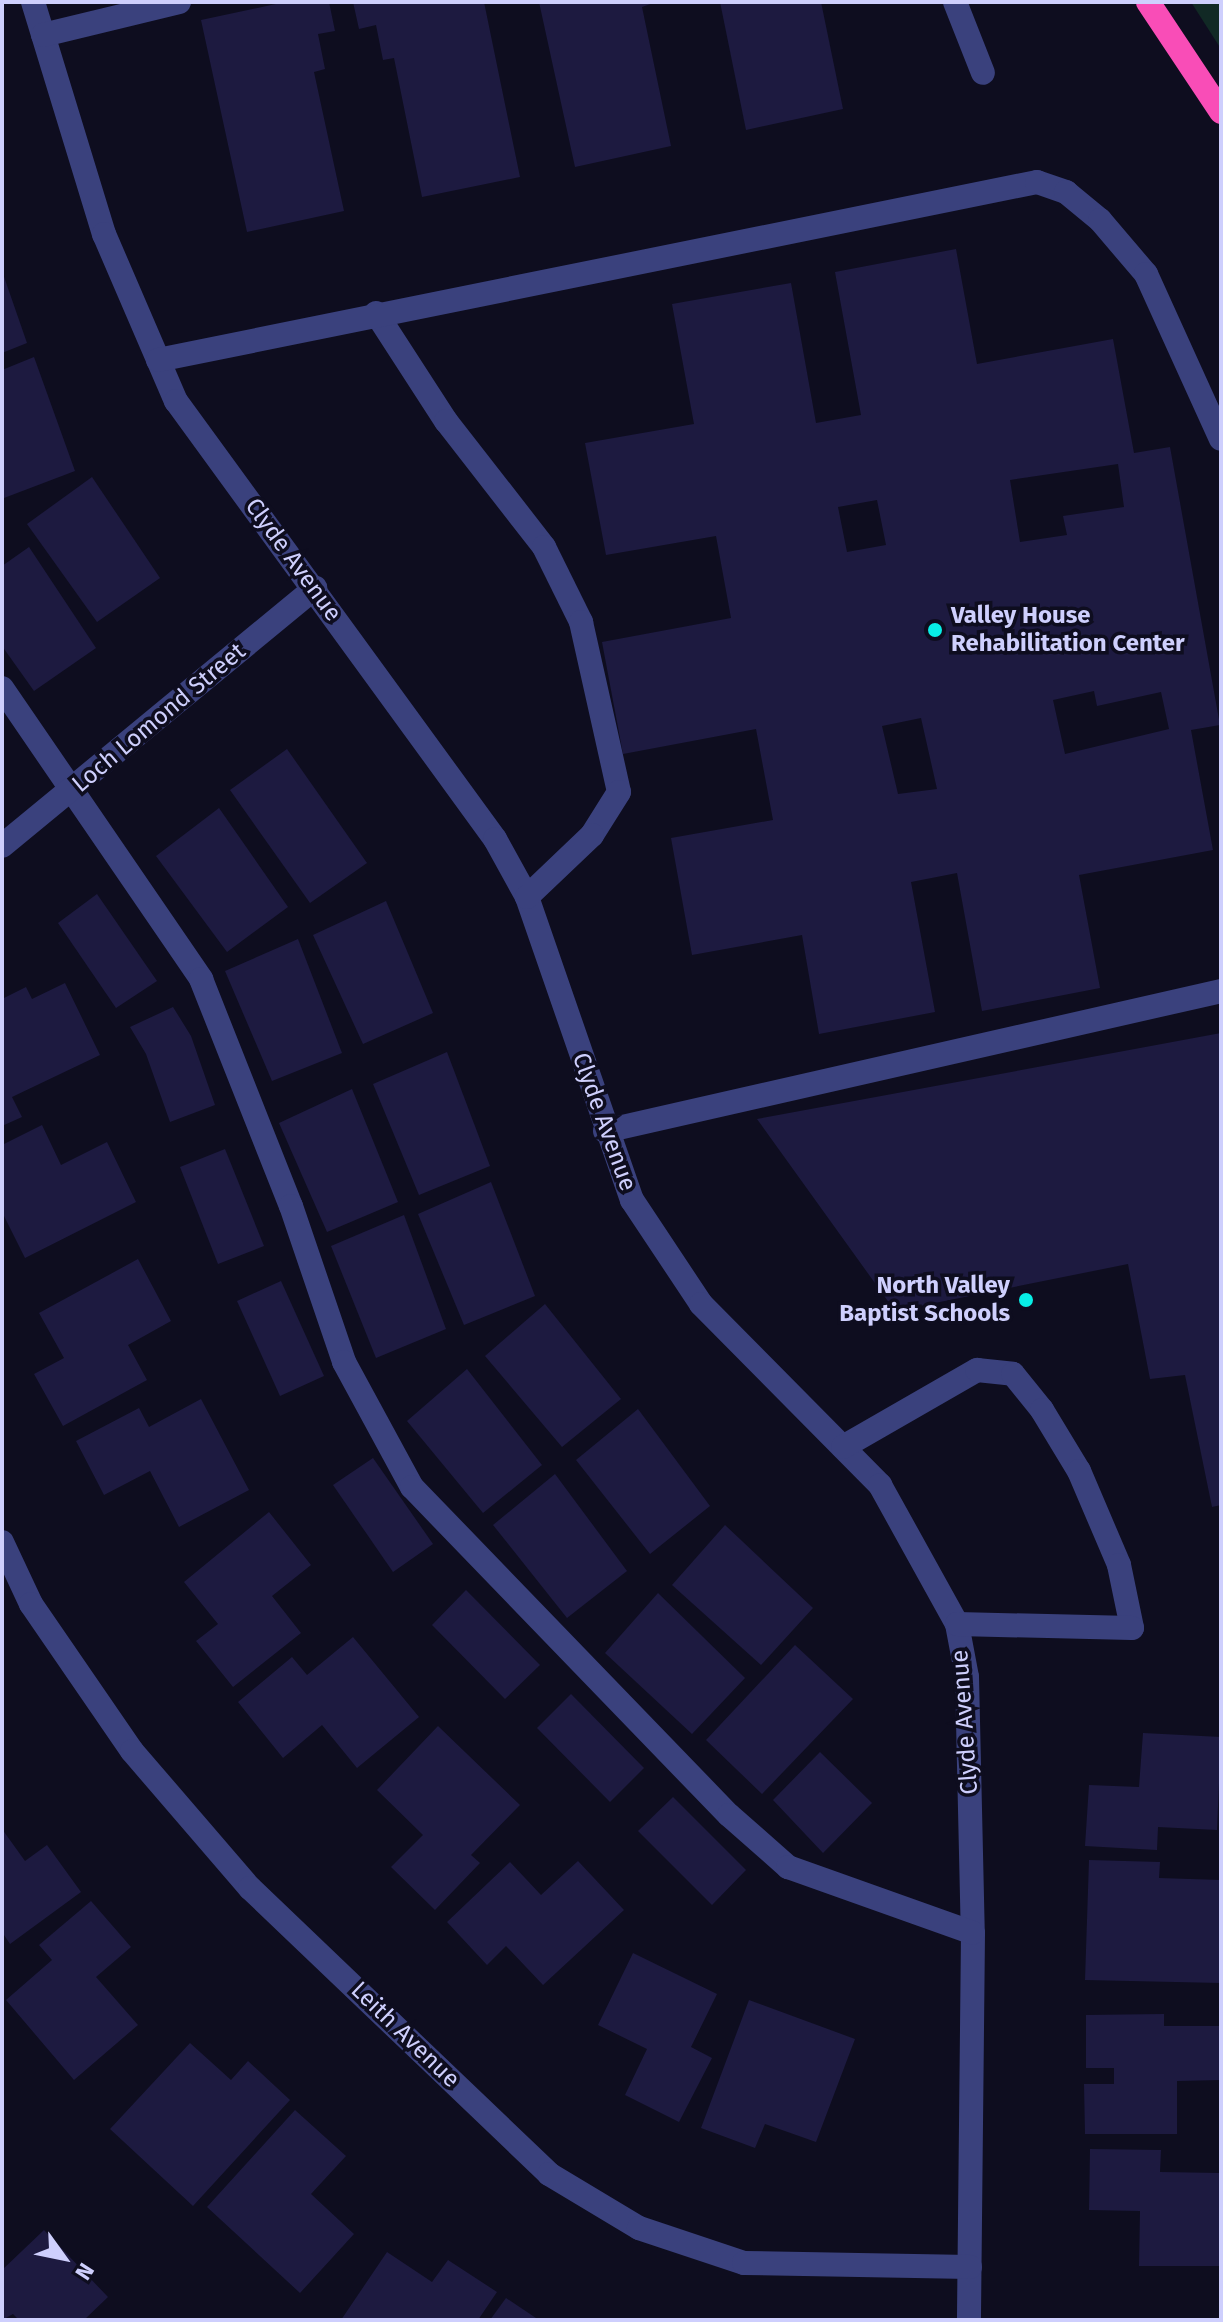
<!DOCTYPE html>
<html>
<head>
<meta charset="utf-8">
<style>
	body { margin:0 }
	#map { position:relative; width:1223px; height:2322px; overflow:hidden; background:#0e0d1f; font-family:"Fira Sans",sans-serif }
	div>[style] { position:absolute }
	[style*='--x'] { left:calc(var(--x)*1px); top:calc(var(--y)*1px); width:calc(var(--w)*1px); rotate:calc(var(--a)*1deg) }
	.green>* { inset:0; background:#112925 }
	.building>* { inset:0; background:#1d1a40 }
	.minor>* { height:24px; margin:-12px; padding:0 12px; transform-origin:12px; border-radius:12px; background:#3a417d }
	.highway>* { height:24px; margin:-12px; padding:0 12px; transform-origin:12px; border-radius:12px; background:#f94db7 }
	.dots>* { width:22px; height:22px; translate:-50% -50%; box-sizing:border-box; border:4px solid #0e0d1f; border-radius:50% }
	span { translate:-50% -50%; white-space:nowrap; text-align:center; line-height:1.15; -webkit-text-stroke:7px #0e0d1f; paint-order:stroke }
	.street-label { font-size:24px; color:#cecffd }
	.poi-label { font-size:24px; color:#cecffd; font-weight:700 }
	.left { translate:0 -50%; text-align:left }
	.right { translate:-100% -50%; text-align:right }
	.frame { position:absolute; inset:0; border:4px solid #cecffd; pointer-events:none }
	.north { position:absolute; left:24px; top:2218px; width:80px; height:80px; -webkit-text-stroke:6px #0e0d1f; paint-order:stroke; rotate:123deg; font-size:22px; font-weight:700; line-height:32px; text-align:center; color:#cecffd }
	.north::after { content:''; display:block; margin:auto; width:28px; height:36px; background:#cecffd; clip-path:polygon(50% 0,100% 100%,50% 72%,0 100%) }
</style>
</head>
<body>
<div id="map">
	<div class="green">
		<i style="clip-path:polygon(1191px 2px,1221px 2px,1221px 49px)"></i>
	</div>
	<div class="building">
		<i style="clip-path:polygon(285px 2px,329px 2px,335px 31px,318px 34px,325px 69px,314px 72px,344px 211px,247px 232px,201px 20px)"></i>
		<i style="clip-path:polygon(353px 2px,484px 2px,520px 177px,422px 197px,394px 58px,383px 60px,376px 25px,359px 29px)"></i>
		<i style="clip-path:polygon(539px 2px,656px 2px,642px 7px,671px 146px,575px 167px)"></i>
		<i style="clip-path:polygon(720px 2px,821px 2px,843px 109px,746px 130px)"></i>
		<i style="clip-path:polygon(evenodd,956px 249px,977px 364px,1113px 339px,1134px 453px,1170px 447px,1220px 725px,1191px 730px,1213px 850px,1079px 875px,1100px 988px,982px 1011px,957px 873px,911px 882px,935px 1012px,819px 1034px,802px 935px,692px 955px,671px 838px,773px 820px,756px 729px,623px 754px,602px 642px,731px 618px,716px 536px,606px 555px,585px 443px,694px 424px,672px 304px,791px 283px,816px 423px,861px 415px,835px 272px,956px 249px,1118px 464px,1124px 507px,1063px 516px,1067px 535px,1020px 542px,1010px 480px,1118px 464px,956px 249px,877px 500px,886px 545px,847px 552px,838px 507px,877px 500px,956px 249px,1094px 691px,1097px 706px,1161px 692px,1169px 729px,1065px 754px,1053px 700px,1094px 691px,956px 249px,921px 718px,937px 789px,898px 794px,882px 726px,921px 718px)"></i>
		<i style="clip-path:polygon(2px 271px,27px 343px,2px 353px)"></i>
		<i style="clip-path:polygon(34px 357px,75px 471px,4px 498px,2px 370px)"></i>
		<i style="clip-path:polygon(92px 477px,160px 578px,97px 622px,27px 524px)"></i>
		<i style="clip-path:polygon(29px 547px,96px 648px,34px 691px,2px 646px,2px 566px)"></i>
		<i style="clip-path:polygon(287px 749px,367px 863px,310px 903px,230px 790px)"></i>
		<i style="clip-path:polygon(219px 808px,288px 907px,227px 952px,156px 856px)"></i>
		<i style="clip-path:polygon(97px 894px,157px 981px,116px 1008px,58px 923px)"></i>
		<i style="clip-path:polygon(386px 901px,433px 1013px,363px 1044px,313px 935px)"></i>
		<i style="clip-path:polygon(298px 939px,342px 1053px,272px 1081px,225px 971px)"></i>
		<i style="clip-path:polygon(65px 983px,100px 1055px,12px 1097px,22px 1117px,2px 1126px,2px 999px,26px 987px,32px 999px)"></i>
		<i style="clip-path:polygon(173px 1007px,191px 1036px,215px 1105px,170px 1122px,146px 1054px,130px 1027px)"></i>
		<i style="clip-path:polygon(1221px 1033px,1221px 1505px,1212px 1507px,1185px 1375px,1150px 1379px,1128px 1264px,895px 1311px,757px 1119px)"></i>
		<i style="clip-path:polygon(447px 1052px,490px 1166px,419px 1195px,373px 1084px)"></i>
		<i style="clip-path:polygon(352px 1089px,398px 1202px,327px 1232px,279px 1123px)"></i>
		<i style="clip-path:polygon(42px 1125px,61px 1165px,107px 1142px,136px 1202px,25px 1258px,2px 1212px,2px 1145px)"></i>
		<i style="clip-path:polygon(225px 1149px,264px 1246px,218px 1264px,180px 1167px)"></i>
		<i style="clip-path:polygon(491px 1182px,535px 1296px,464px 1325px,418px 1214px)"></i>
		<i style="clip-path:polygon(404px 1215px,446px 1329px,376px 1358px,331px 1246px)"></i>
		<i style="clip-path:polygon(138px 1259px,171px 1321px,128px 1345px,147px 1380px,63px 1426px,34px 1374px,64px 1358px,39px 1313px)"></i>
		<i style="clip-path:polygon(281px 1281px,324px 1376px,280px 1396px,237px 1301px)"></i>
		<i style="clip-path:polygon(545px 1304px,621px 1399px,562px 1447px,485px 1356px)"></i>
		<i style="clip-path:polygon(467px 1369px,542px 1465px,483px 1513px,407px 1421px)"></i>
		<i style="clip-path:polygon(201px 1399px,249px 1490px,179px 1527px,150px 1471px,104px 1495px,76px 1441px,139px 1408px,149px 1427px)"></i>
		<i style="clip-path:polygon(638px 1409px,710px 1506px,650px 1554px,576px 1460px)"></i>
		<i style="clip-path:polygon(373px 1458px,433px 1544px,393px 1572px,333px 1485px)"></i>
		<i style="clip-path:polygon(555px 1474px,627px 1571px,567px 1618px,493px 1525px)"></i>
		<i style="clip-path:polygon(269px 1512px,311px 1565px,272px 1596px,301px 1633px,233px 1687px,196px 1641px,218px 1624px,184px 1582px)"></i>
		<i style="clip-path:polygon(725px 1525px,813px 1608px,761px 1665px,672px 1585px)"></i>
		<i style="clip-path:polygon(466px 1590px,540px 1665px,505px 1699px,432px 1625px)"></i>
		<i style="clip-path:polygon(658px 1593px,745px 1678px,692px 1734px,605px 1653px)"></i>
		<i style="clip-path:polygon(353px 1637px,419px 1717px,357px 1768px,322px 1725px,283px 1758px,238px 1702px,292px 1657px,307px 1675px)"></i>
		<i style="clip-path:polygon(795px 1645px,853px 1699px,762px 1794px,706px 1740px)"></i>
		<i style="clip-path:polygon(571px 1694px,644px 1768px,610px 1802px,537px 1728px)"></i>
		<i style="clip-path:polygon(438px 1726px,520px 1805px,471px 1855px,480px 1863px,435px 1910px,391px 1867px,423px 1835px,377px 1790px)"></i>
		<i style="clip-path:polygon(1143px 1733px,1221px 1737px,1217px 1830px,1158px 1827px,1157px 1850px,1085px 1846px,1089px 1785px,1139px 1787px)"></i>
		<i style="clip-path:polygon(820px 1752px,872px 1803px,823px 1853px,773px 1800px)"></i>
		<i style="clip-path:polygon(673px 1797px,746px 1870px,712px 1905px,638px 1831px)"></i>
		<i style="clip-path:polygon(2px 1829px,25px 1861px,47px 1845px,81px 1892px,10px 1944px,2px 1932px)"></i>
		<i style="clip-path:polygon(1089px 1860px,1160px 1862px,1159px 1878px,1221px 1880px,1221px 1983px,1085px 1980px)"></i>
		<i style="clip-path:polygon(578px 1861px,624px 1910px,543px 1985px,506px 1946px,487px 1965px,447px 1922px,510px 1862px,541px 1895px)"></i>
		<i style="clip-path:polygon(91px 1901px,131px 1947px,96px 1977px,138px 2025px,74px 2080px,6px 2000px,52px 1960px,39px 1945px)"></i>
		<i style="clip-path:polygon(633px 1953px,717px 1994px,691px 2047px,712px 2058px,679px 2122px,625px 2095px,647px 2049px,598px 2025px)"></i>
		<i style="clip-path:polygon(749px 2000px,855px 2039px,816px 2142px,765px 2124px,755px 2148px,701px 2128px)"></i>
		<i style="clip-path:polygon(1164px 2014px,1164px 2026px,1221px 2026px,1221px 2080px,1177px 2081px,1177px 2134px,1085px 2134px,1084px 2084px,1114px 2084px,1114px 2068px,1086px 2068px,1086px 2015px)"></i>
		<i style="clip-path:polygon(190px 2043px,231px 2080px,248px 2061px,290px 2100px,193px 2206px,110px 2129px)"></i>
		<i style="clip-path:polygon(295px 2110px,346px 2156px,311px 2194px,354px 2234px,300px 2293px,207px 2207px)"></i>
		<i style="clip-path:polygon(1090px 2149px,1161px 2150px,1160px 2172px,1220px 2173px,1219px 2266px,1139px 2266px,1140px 2211px,1089px 2210px)"></i>
		<i style="clip-path:polygon(44px 2230px,108px 2297px,84px 2320px,19px 2320px,13px 2314px,2px 2320px,2px 2270px)"></i>
		<i style="clip-path:polygon(387px 2252px,432px 2282px,448px 2260px,497px 2292px,478px 2320px,341px 2320px)"></i>
		<i style="clip-path:polygon(506px 2298px,539px 2320px,490px 2320px)"></i>
	</div>
	<div class="minor">
		<i style="--x:33;--y:2;--w:243;--a:73"></i>
		<i style="--x:104;--y:234;--w:182;--a:66.7"></i>
		<i style="--x:176;--y:401;--w:542;--a:53.93"></i>
		<i style="--x:495;--y:839;--w:66;--a:61.1"></i>
		<i style="--x:527;--y:897;--w:321;--a:70.9"></i>
		<i style="--x:632;--y:1200;--w:125;--a:56.4"></i>
		<i style="--x:701;--y:1304;--w:255;--a:45.3"></i>
		<i style="--x:880;--y:1485;--w:159;--a:61"></i>
		<i style="--x:957;--y:1624;--w:54;--a:79.3"></i>
		<i style="--x:967;--y:1677;--w:256;--a:88.7"></i>
		<i style="--x:973;--y:1933;--w:387;--a:90.6"></i>
		<i style="--x:955;--y:2;--w:76;--a:68.5"></i>
		<i style="--x:43;--y:35;--w:140;--a:-13.6"></i>
		<i style="--x:376;--y:313;--w:129;--a:57.1"></i>
		<i style="--x:446;--y:421;--w:160;--a:52.1"></i>
		<i style="--x:544;--y:547;--w:84;--a:63.7"></i>
		<i style="--x:581;--y:622;--w:174;--a:77.4"></i>
		<i style="--x:619;--y:792;--w:51;--a:122.1"></i>
		<i style="--x:592;--y:835;--w:90;--a:136.4"></i>
		<i style="--x:158;--y:360;--w:897;--a:-11.45"></i>
		<i style="--x:1037;--y:182;--w:31;--a:19"></i>
		<i style="--x:1066;--y:192;--w:44;--a:39.5"></i>
		<i style="--x:1100;--y:220;--w:71;--a:49.6"></i>
		<i style="--x:1146;--y:274;--w:181;--a:65.6"></i>
		<i style="--x:2;--y:688;--w:353;--a:55.6"></i>
		<i style="--x:201;--y:979;--w:244;--a:68.4"></i>
		<i style="--x:291;--y:1206;--w:165;--a:71.2"></i>
		<i style="--x:344;--y:1362;--w:142;--a:61.5"></i>
		<i style="--x:412;--y:1487;--w:456;--a:46"></i>
		<i style="--x:729;--y:1815;--w:79;--a:41.4"></i>
		<i style="--x:788;--y:1867;--w:196;--a:19.6"></i>
		<i style="--x:2;--y:846;--w:406;--a:-39.5"></i>
		<i style="--x:605;--y:1131;--w:632;--a:-12.8"></i>
		<i style="--x:843;--y:1447;--w:155;--a:-29.9"></i>
		<i style="--x:977;--y:1370;--w:36;--a:6"></i>
		<i style="--x:1013;--y:1374;--w:46;--a:51.1"></i>
		<i style="--x:1042;--y:1410;--w:71;--a:58.8"></i>
		<i style="--x:1079;--y:1471;--w:102;--a:66.9"></i>
		<i style="--x:1119;--y:1565;--w:64;--a:78.3"></i>
		<i style="--x:1132;--y:1628;--w:175;--a:-178.7"></i>
		<i style="--x:2;--y:1542;--w:68;--a:64.9"></i>
		<i style="--x:31;--y:1604;--w:178;--a:55.5"></i>
		<i style="--x:132;--y:1751;--w:181;--a:49.3"></i>
		<i style="--x:250;--y:1888;--w:414;--a:43.7"></i>
		<i style="--x:549;--y:2174;--w:105;--a:31"></i>
		<i style="--x:639;--y:2228;--w:111;--a:18.4"></i>
		<i style="--x:744;--y:2263;--w:226;--a:1"></i>
	</div>
	<div class="highway">
		<i style="--x:1148;--y:2;--w:132;--a:56.4"></i>
	</div>
	<div class="dots">
		<i style="left:935px;top:630px;background:#08eee6"></i>
		<i style="left:1026px;top:1300px;background:#08eee6"></i>
	</div>
	<div class="street-label">
		<span style="left:293px;top:560px;rotate:54deg">Clyde Avenue</span>
		<span style="left:159px;top:718px;rotate:-40deg">Loch Lomond Street</span>
		<span style="left:604px;top:1122px;rotate:70deg">Clyde Avenue</span>
		<span style="left:965px;top:1722px;rotate:-94deg">Clyde Avenue</span>
		<span style="left:405px;top:2035px;rotate:44deg">Leith Avenue</span>
	</div>
	<div class="poi-label">
		<span class="left" style="left:951px;top:630px">Valley House<br>Rehabilitation Center</span>
		<span class="right" style="left:1010px;top:1300px">North Valley<br>Baptist Schools</span>
	</div>
	<div class="frame"></div>
	<div class="north">N</div>
</div>
</body>
</html>
